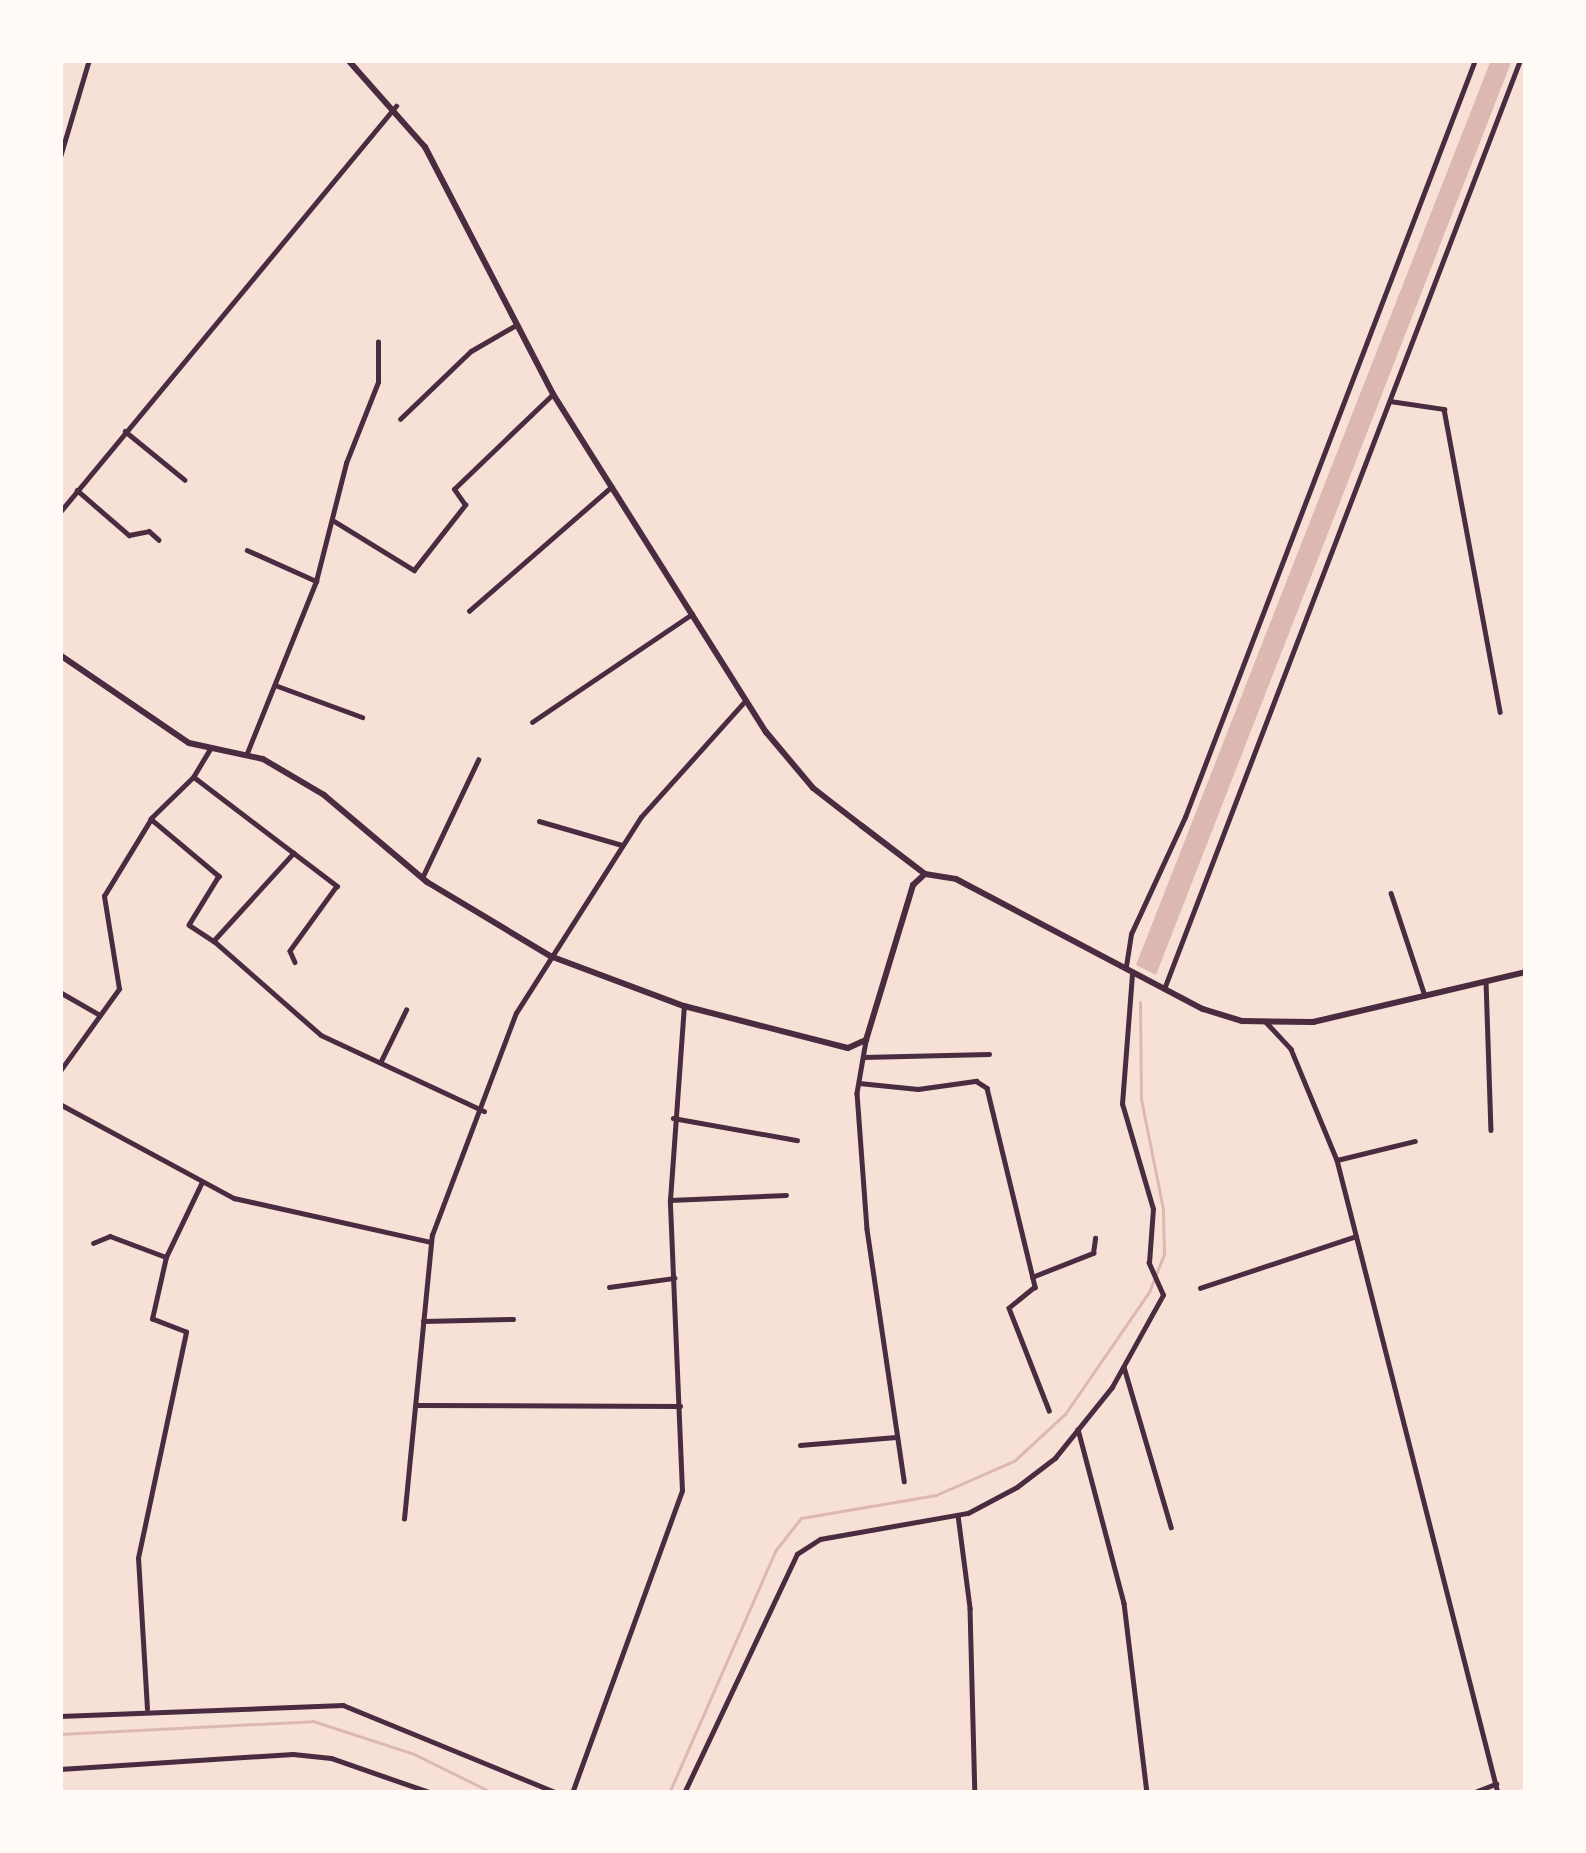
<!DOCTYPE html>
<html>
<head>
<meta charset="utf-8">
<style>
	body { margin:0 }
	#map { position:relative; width:1586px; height:1853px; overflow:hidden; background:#f7e1d7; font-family:"Space Grotesk",sans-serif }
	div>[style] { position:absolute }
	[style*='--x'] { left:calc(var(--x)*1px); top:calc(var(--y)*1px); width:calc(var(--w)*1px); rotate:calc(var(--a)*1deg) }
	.water>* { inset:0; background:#dcb8b0 }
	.stream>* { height:3px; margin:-1.5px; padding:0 1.5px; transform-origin:1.5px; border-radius:1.5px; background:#dcb8b0 }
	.minor>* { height:4.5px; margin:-2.25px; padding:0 2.25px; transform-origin:2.25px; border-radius:2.25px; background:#4a2c40 }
	.tertiary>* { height:6px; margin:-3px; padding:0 3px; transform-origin:3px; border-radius:3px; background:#4a2c40 }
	span { translate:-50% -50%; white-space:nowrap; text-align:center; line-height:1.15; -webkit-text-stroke:9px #fffaf5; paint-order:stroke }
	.frame { position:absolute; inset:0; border:63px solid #fffaf5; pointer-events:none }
</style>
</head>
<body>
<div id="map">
	<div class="water">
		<i style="clip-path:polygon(1491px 60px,1512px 60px,1156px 975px,1136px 965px)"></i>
	</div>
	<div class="stream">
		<i style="--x:60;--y:1734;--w:253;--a:-2.9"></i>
		<i style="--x:313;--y:1721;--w:106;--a:18.1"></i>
		<i style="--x:414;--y:1754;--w:88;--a:26.3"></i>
		<i style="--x:669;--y:1793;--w:264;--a:-66.3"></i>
		<i style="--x:775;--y:1551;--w:42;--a:-51.8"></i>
		<i style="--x:801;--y:1518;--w:137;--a:-9.7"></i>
		<i style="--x:936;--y:1495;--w:85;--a:-23.6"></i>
		<i style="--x:1014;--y:1461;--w:69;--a:-42.7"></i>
		<i style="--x:1065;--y:1414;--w:148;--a:-55.5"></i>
		<i style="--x:1149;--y:1292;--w:41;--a:-68.5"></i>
		<i style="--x:1164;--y:1254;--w:45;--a:-91.3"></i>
		<i style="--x:1163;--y:1209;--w:112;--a:-101.3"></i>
		<i style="--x:1141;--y:1099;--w:97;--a:-90.6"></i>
	</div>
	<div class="minor">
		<i style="--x:60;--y:157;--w:101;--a:-73.4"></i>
		<i style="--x:1390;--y:401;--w:55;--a:8.4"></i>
		<i style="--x:1444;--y:409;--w:308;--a:79.5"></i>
		<i style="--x:400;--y:419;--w:98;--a:-43.8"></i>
		<i style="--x:471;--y:351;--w:52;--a:-30"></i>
		<i style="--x:125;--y:431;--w:77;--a:39.2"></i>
		<i style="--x:77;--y:490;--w:69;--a:40.9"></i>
		<i style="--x:129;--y:535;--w:20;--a:-11"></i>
		<i style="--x:149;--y:531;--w:13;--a:42"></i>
		<i style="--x:60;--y:512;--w:527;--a:-50.39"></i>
		<i style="--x:334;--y:521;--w:94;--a:31.5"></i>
		<i style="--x:414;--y:570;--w:83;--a:-51.9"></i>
		<i style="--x:465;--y:505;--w:19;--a:-125"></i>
		<i style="--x:454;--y:489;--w:137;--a:-43.8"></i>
		<i style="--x:247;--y:550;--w:76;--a:24.2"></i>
		<i style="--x:469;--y:611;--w:189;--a:-41.1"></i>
		<i style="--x:275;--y:685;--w:93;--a:20.2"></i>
		<i style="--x:532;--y:722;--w:193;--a:-34"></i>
		<i style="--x:210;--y:750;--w:31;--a:121"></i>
		<i style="--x:194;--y:777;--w:60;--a:135.7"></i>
		<i style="--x:151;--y:819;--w:89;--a:40"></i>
		<i style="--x:219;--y:876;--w:57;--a:121.5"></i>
		<i style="--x:189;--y:925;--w:30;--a:33"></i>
		<i style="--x:247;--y:753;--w:185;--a:-68.1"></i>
		<i style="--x:316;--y:581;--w:122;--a:-75.7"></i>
		<i style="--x:346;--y:463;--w:87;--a:-68.4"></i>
		<i style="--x:378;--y:382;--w:40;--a:-90"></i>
		<i style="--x:194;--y:777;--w:180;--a:37.3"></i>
		<i style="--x:337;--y:886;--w:80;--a:125.9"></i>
		<i style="--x:290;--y:951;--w:12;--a:66"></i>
		<i style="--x:539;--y:821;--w:86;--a:16.1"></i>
		<i style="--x:294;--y:853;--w:119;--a:132.3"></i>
		<i style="--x:214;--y:941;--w:142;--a:41.3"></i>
		<i style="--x:321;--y:1035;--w:180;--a:25"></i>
		<i style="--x:422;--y:878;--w:131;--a:-64.6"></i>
		<i style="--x:1391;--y:893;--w:108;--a:71.7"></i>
		<i style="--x:1126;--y:966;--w:32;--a:-81"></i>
		<i style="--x:1131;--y:934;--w:129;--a:-65.2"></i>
		<i style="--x:1185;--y:817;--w:811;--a:-69.04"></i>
		<i style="--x:1486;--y:981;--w:149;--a:88.1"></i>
		<i style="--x:1164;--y:989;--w:995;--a:-69.03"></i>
		<i style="--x:60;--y:992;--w:46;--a:29.9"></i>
		<i style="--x:1266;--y:1022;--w:37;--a:47"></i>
		<i style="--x:1291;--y:1049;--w:120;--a:67.5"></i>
		<i style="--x:1337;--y:1160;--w:653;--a:75.73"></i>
		<i style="--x:866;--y:1041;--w:53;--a:99.8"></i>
		<i style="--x:857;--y:1093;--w:136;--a:85.8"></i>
		<i style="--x:867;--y:1229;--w:255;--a:81.6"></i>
		<i style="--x:863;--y:1057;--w:126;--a:-1.4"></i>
		<i style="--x:381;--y:1061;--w:57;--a:-63.9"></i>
		<i style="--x:60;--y:1071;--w:101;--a:-54.3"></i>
		<i style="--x:119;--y:989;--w:94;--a:-99.2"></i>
		<i style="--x:104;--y:896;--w:90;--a:-58.6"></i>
		<i style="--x:859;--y:1083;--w:59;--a:5.8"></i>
		<i style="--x:918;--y:1089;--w:59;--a:-7.9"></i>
		<i style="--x:976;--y:1081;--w:13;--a:32"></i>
		<i style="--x:987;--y:1088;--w:205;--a:76.4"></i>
		<i style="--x:1035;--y:1287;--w:33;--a:141"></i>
		<i style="--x:1009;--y:1308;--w:110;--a:68.6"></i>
		<i style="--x:60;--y:1104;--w:198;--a:28.4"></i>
		<i style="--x:234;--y:1198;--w:202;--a:12.6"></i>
		<i style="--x:673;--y:1118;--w:126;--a:10.1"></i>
		<i style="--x:1337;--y:1160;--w:80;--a:-13.7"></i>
		<i style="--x:670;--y:1200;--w:116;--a:-2.5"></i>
		<i style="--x:93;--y:1243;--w:18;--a:-22"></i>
		<i style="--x:110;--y:1236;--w:60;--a:20.6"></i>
		<i style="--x:1032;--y:1277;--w:66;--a:-21.5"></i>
		<i style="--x:1093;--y:1253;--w:15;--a:-82"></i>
		<i style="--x:609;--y:1287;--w:66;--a:-7.9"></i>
		<i style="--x:1200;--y:1288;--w:164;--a:-18.4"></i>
		<i style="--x:423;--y:1321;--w:90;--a:-1.3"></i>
		<i style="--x:1124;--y:1367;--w:167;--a:73.6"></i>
		<i style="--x:416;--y:1405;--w:264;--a:0.2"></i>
		<i style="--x:1078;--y:1429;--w:180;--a:75.2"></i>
		<i style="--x:1124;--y:1603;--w:191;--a:83.1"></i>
		<i style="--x:800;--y:1445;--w:96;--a:-4.8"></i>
		<i style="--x:958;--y:1515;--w:94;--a:82.6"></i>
		<i style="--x:970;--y:1608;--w:185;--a:88.5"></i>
		<i style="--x:404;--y:1519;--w:285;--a:-84.4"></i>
		<i style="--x:432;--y:1235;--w:237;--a:-69.3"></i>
		<i style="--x:516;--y:1013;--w:232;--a:-57.5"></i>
		<i style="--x:641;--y:817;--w:156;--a:-48.1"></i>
		<i style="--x:147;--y:1709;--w:151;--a:-93.4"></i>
		<i style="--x:138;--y:1558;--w:231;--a:-78"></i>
		<i style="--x:186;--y:1332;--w:36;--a:-159"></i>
		<i style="--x:152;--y:1319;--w:64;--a:-77.3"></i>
		<i style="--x:166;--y:1257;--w:83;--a:-64.4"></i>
		<i style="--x:60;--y:1716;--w:283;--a:-2.2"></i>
		<i style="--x:343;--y:1705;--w:232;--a:22.3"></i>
		<i style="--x:60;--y:1769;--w:233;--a:-3.7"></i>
		<i style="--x:293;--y:1754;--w:38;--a:6"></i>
		<i style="--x:331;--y:1758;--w:107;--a:19.1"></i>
		<i style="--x:572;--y:1793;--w:321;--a:-70"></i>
		<i style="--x:682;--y:1491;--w:291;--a:-92.4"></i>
		<i style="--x:670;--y:1200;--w:195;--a:-85.9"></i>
		<i style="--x:684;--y:1793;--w:264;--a:-64.7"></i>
		<i style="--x:797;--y:1554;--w:27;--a:-33"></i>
		<i style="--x:820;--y:1539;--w:150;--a:-10"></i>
		<i style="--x:968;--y:1513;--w:55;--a:-28"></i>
		<i style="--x:1017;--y:1487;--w:48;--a:-37.3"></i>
		<i style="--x:1055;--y:1458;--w:91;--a:-51.2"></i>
		<i style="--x:1112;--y:1387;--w:105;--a:-61"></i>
		<i style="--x:1163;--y:1295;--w:35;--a:-114"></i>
		<i style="--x:1149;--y:1263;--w:54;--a:-85.8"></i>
		<i style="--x:1153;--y:1209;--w:109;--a:-106.4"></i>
		<i style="--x:1122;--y:1104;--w:131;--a:-85.6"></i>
		<i style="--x:1472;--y:1793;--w:26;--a:-21"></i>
	</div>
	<div class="tertiary">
		<i style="--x:348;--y:60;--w:116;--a:48.5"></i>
		<i style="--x:425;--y:147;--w:278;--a:62.6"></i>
		<i style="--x:553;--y:394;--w:400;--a:57.8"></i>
		<i style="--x:766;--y:732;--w:73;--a:50"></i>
		<i style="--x:813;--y:788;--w:62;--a:37.8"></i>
		<i style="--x:862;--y:826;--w:79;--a:37.3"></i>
		<i style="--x:925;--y:874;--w:31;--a:9"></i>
		<i style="--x:956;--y:879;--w:279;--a:27.8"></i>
		<i style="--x:1203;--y:1009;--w:41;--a:17.1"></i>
		<i style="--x:1242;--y:1021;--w:71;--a:0.8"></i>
		<i style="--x:1313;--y:1022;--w:219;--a:-13.2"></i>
		<i style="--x:60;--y:655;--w:156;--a:34.3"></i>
		<i style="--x:189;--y:743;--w:76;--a:12.2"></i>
		<i style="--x:263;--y:759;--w:71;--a:30.5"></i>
		<i style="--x:324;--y:795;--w:135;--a:40.2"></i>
		<i style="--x:427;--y:882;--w:144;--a:31"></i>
		<i style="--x:550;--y:956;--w:143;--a:20.5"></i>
		<i style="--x:684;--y:1006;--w:169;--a:14.4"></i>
		<i style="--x:848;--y:1048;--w:20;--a:-24"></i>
		<i style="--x:866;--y:1040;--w:162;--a:-73.1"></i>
		<i style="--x:913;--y:885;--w:16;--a:-43"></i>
	</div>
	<div class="frame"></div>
</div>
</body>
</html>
